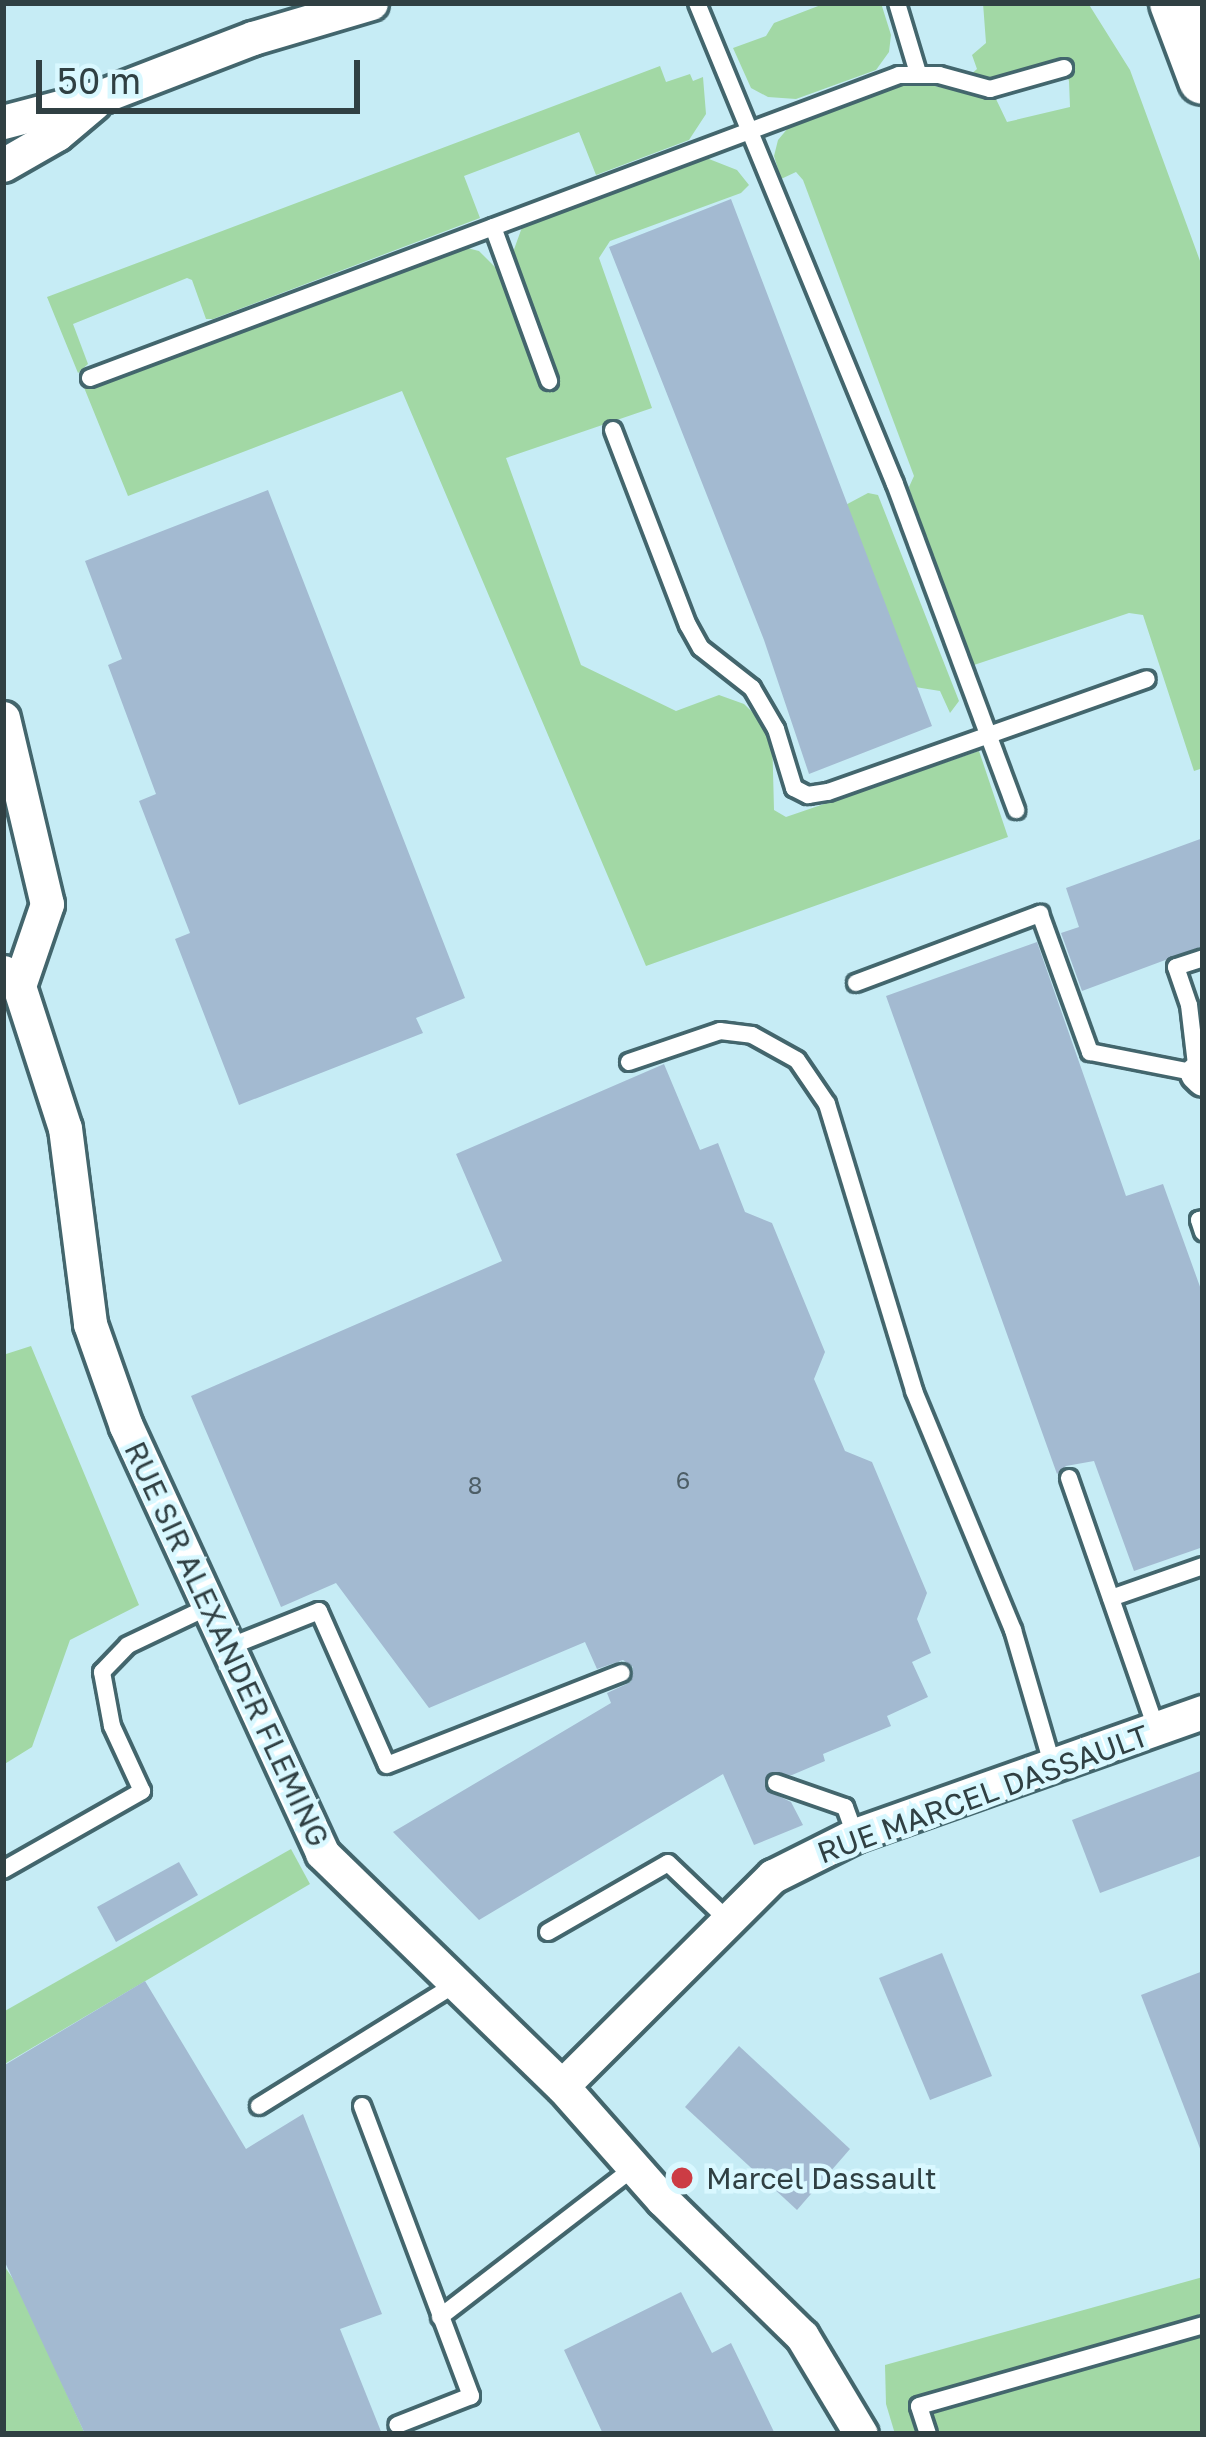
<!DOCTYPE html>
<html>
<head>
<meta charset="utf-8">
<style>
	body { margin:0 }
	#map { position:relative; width:1206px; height:2437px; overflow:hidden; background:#c6ecf5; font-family:"Golos Text",sans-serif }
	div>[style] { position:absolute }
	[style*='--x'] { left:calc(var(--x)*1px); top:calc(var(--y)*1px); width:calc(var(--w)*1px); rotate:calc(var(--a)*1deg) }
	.green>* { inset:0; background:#a2d8a5 }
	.building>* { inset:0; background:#a3bad1 }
	.roads { filter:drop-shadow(3px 0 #43666d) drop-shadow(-3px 0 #43666d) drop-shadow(0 3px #43666d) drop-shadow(0 -3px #43666d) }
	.service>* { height:16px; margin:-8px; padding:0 8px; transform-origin:8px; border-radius:8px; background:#fff }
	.minor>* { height:33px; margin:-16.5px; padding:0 16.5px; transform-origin:16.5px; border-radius:16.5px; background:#fff }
	.secondary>* { height:48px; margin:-24px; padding:0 24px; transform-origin:24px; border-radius:24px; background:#fff }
	.dots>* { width:33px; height:33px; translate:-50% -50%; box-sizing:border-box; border:6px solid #d9f8ff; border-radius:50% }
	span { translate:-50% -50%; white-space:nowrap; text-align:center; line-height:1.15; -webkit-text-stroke:9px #d9f8ff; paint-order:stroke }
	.number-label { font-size:24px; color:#4d5e66 }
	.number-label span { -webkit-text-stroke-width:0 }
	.street-label { font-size:30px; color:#304043 }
	.poi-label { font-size:30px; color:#304043 }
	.left { translate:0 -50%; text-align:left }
	.frame { position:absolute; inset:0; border:6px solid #304043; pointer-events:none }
	.scale { position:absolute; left:36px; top:60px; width:324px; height:54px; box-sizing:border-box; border:6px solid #304043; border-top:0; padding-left:15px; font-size:36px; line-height:42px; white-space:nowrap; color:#304043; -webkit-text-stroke:9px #d9f8ff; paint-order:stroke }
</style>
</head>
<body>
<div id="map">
	<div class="green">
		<i style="clip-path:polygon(826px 3px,881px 3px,891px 35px,889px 52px,876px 70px,796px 99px,768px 97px,751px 88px,733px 48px,766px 36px,774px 23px)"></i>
		<i style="clip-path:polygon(983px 3px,1088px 3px,1130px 70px,1203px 269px,1203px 768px,1194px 771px,1143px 615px,1129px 613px,974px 665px,915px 508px,909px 487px,914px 476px,803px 180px,796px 172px,781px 179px,774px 156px,778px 140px,793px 122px,911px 81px,996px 99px,1007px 122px,1070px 107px,1069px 81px,1060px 57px,996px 79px,969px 76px,977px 69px,972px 55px,986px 43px)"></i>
		<i style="clip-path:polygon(660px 66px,666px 82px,690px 74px,693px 81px,703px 77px,706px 114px,689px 140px,596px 175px,579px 132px,464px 176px,480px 218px,213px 319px,206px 319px,192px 280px,187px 278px,73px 324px,88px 364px,78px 373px,47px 297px)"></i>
		<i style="clip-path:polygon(709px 159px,737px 170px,749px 185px,741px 193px,610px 241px,599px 258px,652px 408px,506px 458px,581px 665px,676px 711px,719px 695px,744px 704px,772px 731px,774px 810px,786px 817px,979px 751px,1008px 837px,646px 966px,402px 391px,128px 496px,83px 385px,463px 247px,479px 251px,500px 272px,544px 388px,558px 385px,512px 255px,525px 219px,687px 160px)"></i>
		<i style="clip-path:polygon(868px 493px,878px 495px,959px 701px,950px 713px,940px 691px,884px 682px,823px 517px)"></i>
		<i style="clip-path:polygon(31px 1346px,139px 1605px,70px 1640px,32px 1747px,3px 1765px,3px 1355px)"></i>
		<i style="clip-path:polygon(291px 1849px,310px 1884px,3px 2065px,3px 2012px)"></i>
		<i style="clip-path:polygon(3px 2264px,19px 2288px,85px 2434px,3px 2434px)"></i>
		<i style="clip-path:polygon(1203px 2277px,1203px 2434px,895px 2434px,886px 2404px,885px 2365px)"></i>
	</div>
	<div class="building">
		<i style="clip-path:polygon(731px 199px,932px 726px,809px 774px,764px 640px,609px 247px)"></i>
		<i style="clip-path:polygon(268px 490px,465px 998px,416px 1018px,423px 1033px,239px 1105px,175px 939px,190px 933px,139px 801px,156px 794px,108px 665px,122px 659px,85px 561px)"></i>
		<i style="clip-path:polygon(1203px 838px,1203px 946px,1082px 991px,1061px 933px,1079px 927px,1066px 888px)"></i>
		<i style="clip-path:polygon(1037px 942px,1126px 1196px,1163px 1184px,1203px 1295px,1203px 1547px,1134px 1571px,1094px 1461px,1066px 1466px,1057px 1474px,886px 996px)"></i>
		<i style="clip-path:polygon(664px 1064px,700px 1150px,718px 1143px,745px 1212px,772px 1223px,825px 1352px,814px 1379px,845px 1451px,872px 1462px,927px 1593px,917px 1619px,931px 1653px,912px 1662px,928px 1697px,887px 1716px,891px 1726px,823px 1754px,825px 1761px,792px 1775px,767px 1774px,766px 1790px,791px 1802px,803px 1825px,754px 1845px,723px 1774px,479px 1920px,393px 1832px,611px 1703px,607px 1693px,631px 1682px,633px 1667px,623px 1660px,597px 1669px,585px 1642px,429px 1708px,336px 1583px,281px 1607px,191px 1396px,502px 1261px,456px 1154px)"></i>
		<i style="clip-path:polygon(1203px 1770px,1203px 1855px,1100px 1893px,1072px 1820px)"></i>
		<i style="clip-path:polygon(179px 1862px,198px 1895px,116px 1942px,97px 1907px)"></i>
		<i style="clip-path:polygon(942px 1953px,992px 2076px,930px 2100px,879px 1978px)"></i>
		<i style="clip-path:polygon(1203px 1971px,1203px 2150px,1201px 2151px,1141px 1995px)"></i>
		<i style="clip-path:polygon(145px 1981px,246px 2149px,303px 2114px,382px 2314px,340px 2329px,382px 2434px,85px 2434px,3px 2258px,3px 2066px)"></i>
		<i style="clip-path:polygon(739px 2046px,850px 2149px,797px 2210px,685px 2107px)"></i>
		<i style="clip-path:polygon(681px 2292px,712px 2353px,731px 2343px,775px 2434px,603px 2434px,564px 2350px)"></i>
	</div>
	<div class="roads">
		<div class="service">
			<i style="--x:697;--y:3;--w:520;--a:67.63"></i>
			<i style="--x:895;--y:484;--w:348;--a:69.6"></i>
			<i style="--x:897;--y:3;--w:73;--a:73.3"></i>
			<i style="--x:493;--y:227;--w:164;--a:70"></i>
			<i style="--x:90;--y:378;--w:864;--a:-20.53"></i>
			<i style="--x:899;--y:75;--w:40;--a:0"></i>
			<i style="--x:939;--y:75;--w:53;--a:15.4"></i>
			<i style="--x:990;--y:89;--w:77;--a:-15.8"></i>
			<i style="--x:613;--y:430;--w:209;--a:69"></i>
			<i style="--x:688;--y:625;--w:26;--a:61"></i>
			<i style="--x:701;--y:648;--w:65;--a:38.1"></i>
			<i style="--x:752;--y:688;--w:48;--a:59.7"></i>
			<i style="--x:776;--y:729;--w:62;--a:73"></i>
			<i style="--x:794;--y:788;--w:16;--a:27"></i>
			<i style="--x:808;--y:795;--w:20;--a:-9"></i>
			<i style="--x:828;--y:792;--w:338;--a:-19.5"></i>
			<i style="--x:856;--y:983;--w:197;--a:-20.6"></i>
			<i style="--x:1040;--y:914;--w:147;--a:70.1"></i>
			<i style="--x:1090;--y:1052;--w:109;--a:11.1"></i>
			<i style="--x:1197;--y:1073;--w:68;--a:-96.7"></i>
			<i style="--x:1189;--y:1005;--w:40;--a:-108.9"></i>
			<i style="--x:1176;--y:967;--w:28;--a:-18"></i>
			<i style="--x:629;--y:1062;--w:96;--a:-18.8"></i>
			<i style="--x:720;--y:1031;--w:32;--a:7"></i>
			<i style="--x:752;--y:1035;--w:51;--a:29.1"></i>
			<i style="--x:797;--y:1060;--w:53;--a:55.7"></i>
			<i style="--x:827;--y:1104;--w:300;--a:73.1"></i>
			<i style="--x:914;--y:1391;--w:259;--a:67.5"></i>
			<i style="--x:1013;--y:1630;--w:143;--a:73.7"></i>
			<i style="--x:1203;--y:1219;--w:4;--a:166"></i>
			<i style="--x:1199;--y:1220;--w:13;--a:72"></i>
			<i style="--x:1069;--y:1478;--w:267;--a:70.8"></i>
			<i style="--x:1111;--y:1598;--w:97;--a:-19.2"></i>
			<i style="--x:226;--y:1648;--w:100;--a:-21.7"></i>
			<i style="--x:319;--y:1611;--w:168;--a:66.2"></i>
			<i style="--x:387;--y:1765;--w:252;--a:-21.4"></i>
			<i style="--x:776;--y:1783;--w:73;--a:19.2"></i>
			<i style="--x:845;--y:1807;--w:30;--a:70"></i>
			<i style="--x:3;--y:1870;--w:160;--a:-29.6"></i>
			<i style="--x:142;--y:1791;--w:72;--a:-114.8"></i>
			<i style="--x:112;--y:1726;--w:55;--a:-100.5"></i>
			<i style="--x:102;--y:1672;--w:37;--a:-46"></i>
			<i style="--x:128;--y:1645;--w:89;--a:-25.4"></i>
			<i style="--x:548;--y:1932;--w:138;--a:-29.9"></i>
			<i style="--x:668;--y:1863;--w:84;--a:43.6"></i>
			<i style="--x:259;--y:2106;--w:232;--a:-31.8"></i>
			<i style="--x:362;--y:2106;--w:310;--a:69.4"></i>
			<i style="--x:471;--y:2396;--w:79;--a:158.6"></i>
			<i style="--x:440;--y:2317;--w:246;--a:-37.6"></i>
			<i style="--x:928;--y:2434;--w:29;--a:-108"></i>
			<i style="--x:919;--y:2406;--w:295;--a:-15.9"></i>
		</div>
		<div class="minor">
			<i style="--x:3;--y:122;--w:106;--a:-14.8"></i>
			<i style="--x:105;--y:95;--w:159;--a:-21.1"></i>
			<i style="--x:253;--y:38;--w:123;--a:-16.5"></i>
			<i style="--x:3;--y:165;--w:62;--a:-29.9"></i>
			<i style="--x:57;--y:134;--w:48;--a:-40"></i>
			<i style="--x:3;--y:718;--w:191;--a:76.7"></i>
			<i style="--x:47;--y:904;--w:87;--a:108.9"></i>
			<i style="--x:3;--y:972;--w:21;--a:41"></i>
			<i style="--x:19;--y:986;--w:149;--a:72.1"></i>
			<i style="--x:65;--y:1128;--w:198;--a:82.7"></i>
			<i style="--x:90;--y:1324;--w:108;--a:70.6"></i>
			<i style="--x:126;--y:1426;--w:470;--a:65.3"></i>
			<i style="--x:322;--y:1853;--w:334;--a:44.2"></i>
			<i style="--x:562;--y:2086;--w:152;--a:48.5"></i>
			<i style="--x:663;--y:2200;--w:194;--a:44.4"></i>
			<i style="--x:802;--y:2336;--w:114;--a:59"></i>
			<i style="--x:1197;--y:1073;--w:8;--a:45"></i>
			<i style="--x:562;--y:2086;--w:298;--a:-44.9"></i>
			<i style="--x:773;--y:1876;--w:92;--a:-26.6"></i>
			<i style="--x:855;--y:1835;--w:369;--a:-19.5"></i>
		</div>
		<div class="secondary">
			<i style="--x:1174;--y:3;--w:82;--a:69.4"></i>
		</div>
	</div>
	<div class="dots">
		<i style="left:682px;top:2178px;background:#cc3c44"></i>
	</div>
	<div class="number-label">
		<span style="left:683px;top:1480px">6</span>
		<span style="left:475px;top:1485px">8</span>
	</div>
	<div class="street-label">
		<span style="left:227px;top:1644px;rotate:65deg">RUE SIR ALEXANDER FLEMING</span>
		<span style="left:983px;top:1794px;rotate:-20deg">RUE MARCEL DASSAULT</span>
	</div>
	<div class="poi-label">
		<span class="left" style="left:706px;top:2178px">Marcel Dassault</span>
	</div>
	<div class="frame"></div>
	<div class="scale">50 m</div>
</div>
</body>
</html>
